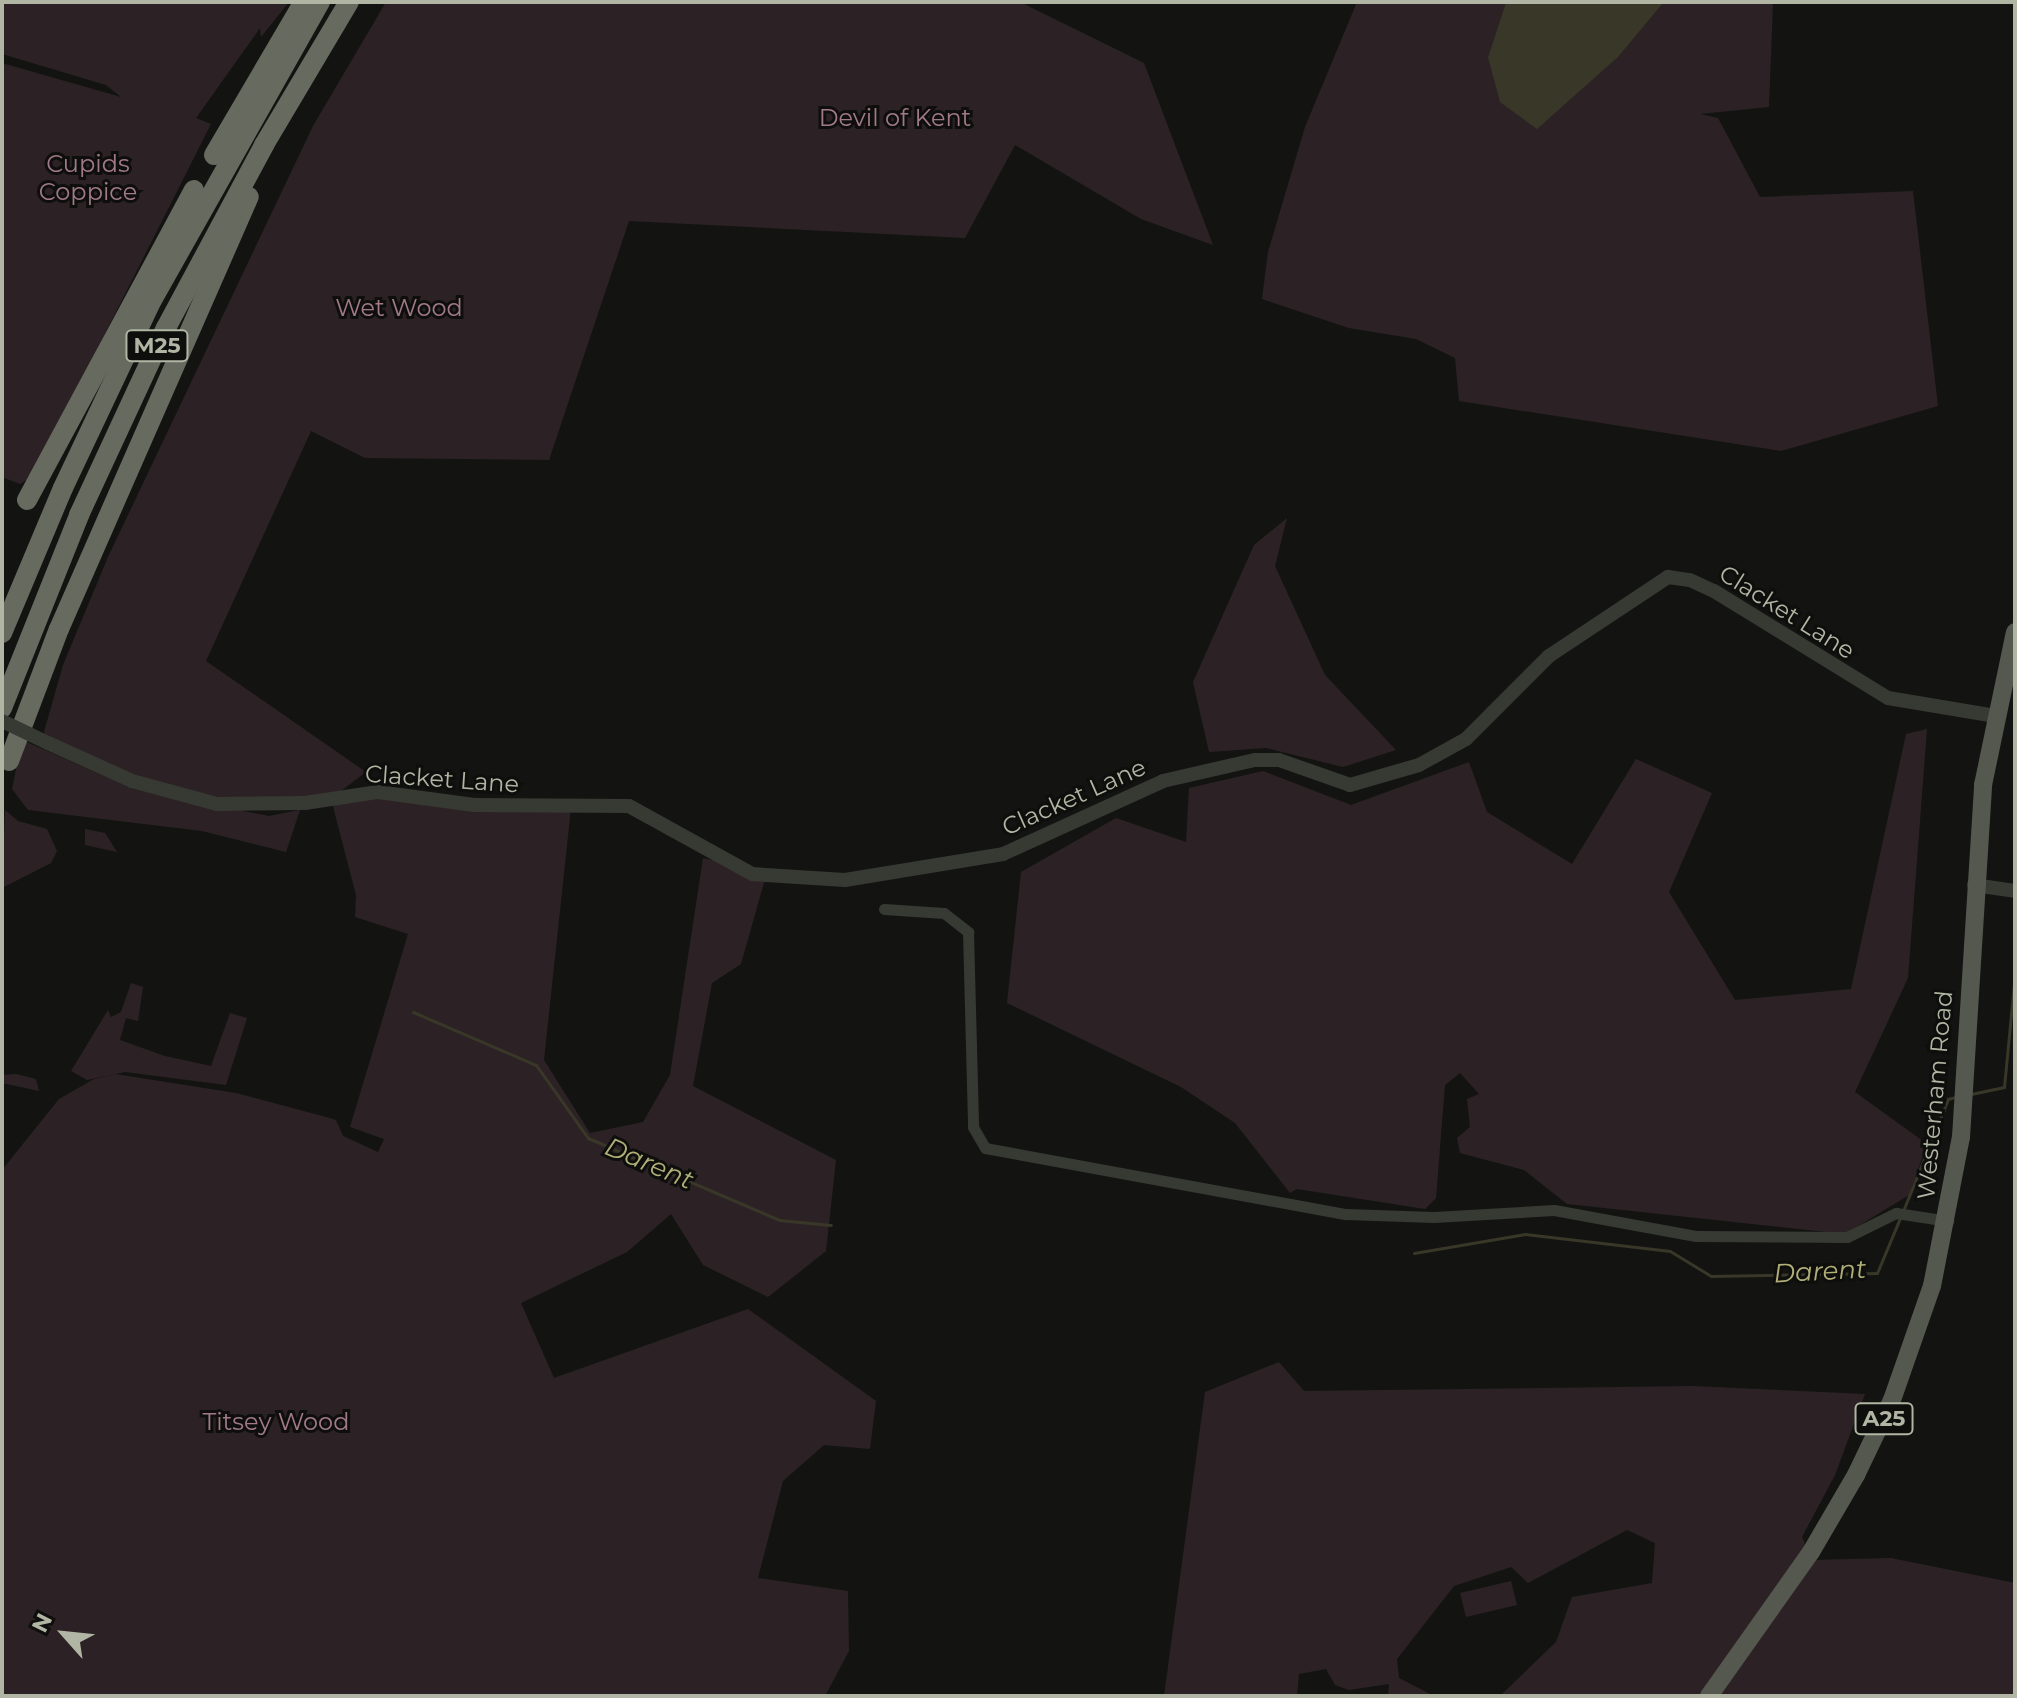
<!DOCTYPE html>
<html>
<head>
<meta charset="utf-8">
<style>
	body { margin:0 }
	#map { position:relative; width:2017px; height:1698px; overflow:hidden; background:#131412; font-family:Montserrat,sans-serif }
	div>[style] { position:absolute }
	[style*='--x'] { left:calc(var(--x)*1px); top:calc(var(--y)*1px); width:calc(var(--w)*1px); rotate:calc(var(--a)*1deg) }
	.green>* { inset:0; background:#2c2225 }
	.water>* { inset:0; background:#383728 }
	.stream>* { height:3px; margin:-1.5px; padding:0 1.5px; transform-origin:1.5px; border-radius:1.5px; background:#383728 }
	.minor>* { height:11px; margin:-5.5px; padding:0 5.5px; transform-origin:5.5px; border-radius:5.5px; background:#373933 }
	.tertiary>* { height:14px; margin:-7px; padding:0 7px; transform-origin:7px; border-radius:7px; background:#373933 }
	.primary>* { height:18px; margin:-9px; padding:0 9px; transform-origin:9px; border-radius:9px; background:#55584f }
	.motorway>* { height:20px; margin:-10px; padding:0 10px; transform-origin:10px; border-radius:10px; background:#676a5f }
	.tertiary-bridge>* { height:14px; margin:-7px; padding:0 7px; transform-origin:7px; border-radius:7px; background:#373933 }
	span { translate:-50% -50%; white-space:nowrap; text-align:center; line-height:1.15; -webkit-text-stroke:6px #0e0f0d; paint-order:stroke }
	.shield-label span { padding:2px 6px; background:#0e0f0d; border:2px solid; border-radius:6px; -webkit-text-stroke-width:0 }
	.shield-label { font-size:22px; color:#b1b5a3; font-weight:700 }
	.park-label { font-size:24px; color:#a1798a }
	.street-label { font-size:24px; color:#b1b5a3 }
	.water-label { font-size:26px; color:#b2b078; font-style:italic }
	.frame { position:absolute; inset:0; border:4px solid #b1b5a3; pointer-events:none }
	.north { position:absolute; left:24px; top:1594px; width:80px; height:80px; -webkit-text-stroke:6px #0e0f0d; paint-order:stroke; rotate:297deg; font-size:22px; font-weight:700; line-height:32px; text-align:center; color:#b1b5a3 }
	.north::after { content:''; display:block; margin:auto; width:28px; height:36px; background:#b1b5a3; clip-path:polygon(50% 0,100% 100%,50% 72%,0 100%) }
</style>
</head>
<body>
<div id="map">
	<div class="green">
		<i style="clip-path:polygon(2px 2px,289px 2px,261px 37px,260px 28px,196px 118px,211px 124px,33px 476px,20px 484px,2px 477px,2px 63px,121px 97px,106px 85px,2px 54px)"></i>
		<i style="clip-path:polygon(386px 2px,1020px 2px,1144px 63px,1213px 245px,1141px 219px,1015px 145px,965px 238px,629px 221px,549px 460px,365px 458px,311px 431px,206px 661px,366px 772px,333px 797px,355px 793px,571px 808px,544px 1060px,590px 1133px,643px 1122px,670px 1075px,703px 858px,767px 872px,741px 964px,712px 983px,693px 1086px,836px 1160px,826px 1251px,768px 1297px,703px 1265px,671px 1214px,627px 1252px,521px 1303px,554px 1378px,748px 1309px,876px 1401px,870px 1449px,824px 1445px,783px 1481px,758px 1578px,848px 1591px,849px 1651px,825px 1696px,2px 1696px,2px 1170px,59px 1099px,94px 1079px,115px 1074px,236px 1093px,326px 1117px,336px 1120px,343px 1136px,378px 1152px,384px 1139px,350px 1127px,408px 934px,355px 917px,356px 895px,331px 799px,192px 799px,48px 743px,44px 732px,63px 665px,108px 557px,313px 126px)"></i>
		<i style="clip-path:polygon(1357px 2px,1506px 2px,1488px 57px,1619px 56px,1664px 2px,1773px 2px,1769px 107px,1700px 114px,1718px 118px,1760px 197px,1913px 191px,1938px 406px,1781px 451px,1459px 401px,1455px 358px,1416px 339px,1349px 328px,1262px 299px,1268px 252px,1305px 127px)"></i>
		<i style="clip-path:polygon(1287px 518px,1275px 566px,1325px 675px,1396px 750px,1343px 767px,1266px 748px,1209px 752px,1193px 682px,1254px 545px)"></i>
		<i style="clip-path:polygon(1927px 729px,1908px 978px,1855px 1092px,1927px 1144px,1909px 1195px,1845px 1234px,1567px 1204px,1524px 1170px,1460px 1153px,1457px 1138px,1470px 1127px,1467px 1099px,1479px 1094px,1460px 1073px,1445px 1085px,1436px 1198px,1425px 1209px,1297px 1189px,1290px 1193px,1235px 1123px,1181px 1087px,1007px 1003px,1021px 872px,1116px 818px,1186px 842px,1189px 788px,1263px 771px,1351px 805px,1469px 762px,1487px 812px,1572px 864px,1636px 759px,1712px 793px,1669px 892px,1735px 1000px,1851px 989px,1906px 734px)"></i>
		<i style="clip-path:polygon(22px 740px,134px 789px,269px 816px,300px 810px,286px 852px,202px 831px,28px 810px,12px 789px)"></i>
		<i style="clip-path:polygon(5px 810px,18px 821px,47px 829px,57px 851px,51px 863px,2px 888px)"></i>
		<i style="clip-path:polygon(85px 829px,105px 833px,117px 852px,85px 845px)"></i>
		<i style="clip-path:polygon(131px 983px,143px 987px,138px 1021px,126px 1018px,120px 1040px,165px 1056px,211px 1066px,230px 1013px,247px 1018px,226px 1085px,125px 1072px,87px 1080px,71px 1071px,108px 1010px,111px 1017px,121px 1012px)"></i>
		<i style="clip-path:polygon(16px 1074px,36px 1079px,39px 1091px,2px 1083px,2px 1075px)"></i>
		<i style="clip-path:polygon(1279px 1362px,1304px 1391px,1693px 1386px,1865px 1394px,1835px 1475px,1802px 1537px,1812px 1560px,1891px 1558px,2015px 1583px,2015px 1696px,1500px 1696px,1556px 1642px,1572px 1597px,1652px 1583px,1655px 1543px,1627px 1530px,1528px 1583px,1511px 1567px,1454px 1586px,1397px 1659px,1399px 1678px,1434px 1696px,1388px 1696px,1389px 1684px,1349px 1690px,1335px 1685px,1326px 1669px,1299px 1674px,1297px 1696px,1164px 1696px,1205px 1392px)"></i>
		<i style="clip-path:polygon(1511px 1581px,1517px 1605px,1466px 1617px,1460px 1593px)"></i>
	</div>
	<div class="water">
		<i style="clip-path:polygon(1506px 2px,1664px 2px,1619px 56px,1537px 129px,1500px 102px,1488px 57px)"></i>
	</div>
	<div class="stream">
		<i style="--x:413;--y:1012;--w:134;--a:23.3"></i>
		<i style="--x:536;--y:1065;--w:90;--a:54.5"></i>
		<i style="--x:588;--y:1138;--w:208;--a:23.2"></i>
		<i style="--x:779;--y:1220;--w:52;--a:5.5"></i>
		<i style="--x:1971;--y:1094;--w:34;--a:-12"></i>
		<i style="--x:2004;--y:1087;--w:116;--a:-84.5"></i>
		<i style="--x:1903;--y:1211;--w:121;--a:-68.1"></i>
		<i style="--x:1948;--y:1099;--w:7;--a:-16"></i>
		<i style="--x:1414;--y:1253;--w:113;--a:-9.7"></i>
		<i style="--x:1525;--y:1234;--w:146;--a:6.7"></i>
		<i style="--x:1670;--y:1251;--w:48;--a:31.4"></i>
		<i style="--x:1711;--y:1276;--w:166;--a:-1"></i>
		<i style="--x:1877;--y:1273;--w:60;--a:-67.3"></i>
	</div>
	<div class="minor">
		<i style="--x:884;--y:909;--w:60;--a:3.8"></i>
		<i style="--x:944;--y:913;--w:31;--a:38"></i>
		<i style="--x:968;--y:932;--w:195;--a:88.5"></i>
		<i style="--x:973;--y:1127;--w:24;--a:60"></i>
		<i style="--x:985;--y:1148;--w:367;--a:10.4"></i>
		<i style="--x:1346;--y:1214;--w:88;--a:2"></i>
		<i style="--x:1434;--y:1217;--w:120;--a:-3.3"></i>
		<i style="--x:1554;--y:1210;--w:144;--a:10.4"></i>
		<i style="--x:1696;--y:1236;--w:151;--a:0.4"></i>
		<i style="--x:1847;--y:1237;--w:55;--a:-26.1"></i>
		<i style="--x:1896;--y:1213;--w:53;--a:8.7"></i>
	</div>
	<div class="tertiary">
		<i style="--x:48;--y:743;--w:92;--a:24.3"></i>
		<i style="--x:132;--y:781;--w:88;--a:15.1"></i>
		<i style="--x:217;--y:804;--w:88;--a:-0.7"></i>
		<i style="--x:305;--y:803;--w:74;--a:-8.6"></i>
		<i style="--x:378;--y:792;--w:97;--a:7.7"></i>
		<i style="--x:474;--y:805;--w:155;--a:0.4"></i>
		<i style="--x:629;--y:806;--w:141;--a:28.9"></i>
		<i style="--x:752;--y:874;--w:93;--a:3.7"></i>
		<i style="--x:845;--y:880;--w:160;--a:-9.3"></i>
		<i style="--x:1003;--y:854;--w:176;--a:-24.5"></i>
		<i style="--x:1163;--y:781;--w:94;--a:-12.9"></i>
		<i style="--x:1255;--y:760;--w:24;--a:0"></i>
		<i style="--x:1279;--y:760;--w:75;--a:19.4"></i>
		<i style="--x:1350;--y:785;--w:72;--a:-16.2"></i>
		<i style="--x:1419;--y:765;--w:54;--a:-29"></i>
		<i style="--x:1466;--y:739;--w:117;--a:-45"></i>
		<i style="--x:1549;--y:656;--w:143;--a:-33.6"></i>
		<i style="--x:1668;--y:577;--w:22;--a:8"></i>
		<i style="--x:1690;--y:580;--w:26;--a:25"></i>
		<i style="--x:1714;--y:591;--w:204;--a:31.6"></i>
		<i style="--x:1888;--y:698;--w:109;--a:9.5"></i>
		<i style="--x:1974;--y:885;--w:41;--a:8.3"></i>
	</div>
	<div class="primary">
		<i style="--x:1709;--y:1696;--w:176;--a:-54.7"></i>
		<i style="--x:1811;--y:1552;--w:89;--a:-59.7"></i>
		<i style="--x:1856;--y:1475;--w:83;--a:-64.4"></i>
		<i style="--x:1892;--y:1400;--w:121;--a:-70.7"></i>
		<i style="--x:1932;--y:1286;--w:152;--a:-79"></i>
		<i style="--x:1961;--y:1137;--w:353;--a:-86.4"></i>
		<i style="--x:1983;--y:785;--w:156;--a:-78.2"></i>
	</div>
	<div class="motorway">
		<i style="--x:214;--y:155;--w:176;--a:-59.6"></i>
		<i style="--x:27;--y:500;--w:352;--a:-61.7"></i>
		<i style="--x:2;--y:633;--w:157;--a:-67.2"></i>
		<i style="--x:63;--y:488;--w:208;--a:-64.7"></i>
		<i style="--x:152;--y:300;--w:342;--a:-60.6"></i>
		<i style="--x:2;--y:708;--w:208;--a:-68.2"></i>
		<i style="--x:79;--y:515;--w:206;--a:-65.1"></i>
		<i style="--x:166;--y:328;--w:208;--a:-61.8"></i>
		<i style="--x:264;--y:145;--w:166;--a:-59.3"></i>
		<i style="--x:9;--y:761;--w:141;--a:-69.3"></i>
		<i style="--x:59;--y:629;--w:472;--a:-66.3"></i>
	</div>
	<div class="tertiary-bridge">
		<i style="--x:2;--y:721;--w:51;--a:25.6"></i>
	</div>
	<div class="shield-label">
		<span style="left:157px;top:346px">M25</span>
		<span style="left:1884px;top:1419px">A25</span>
	</div>
	<div class="park-label">
		<span style="left:895px;top:118px">Devil of Kent</span>
		<span style="left:88px;top:178px">Cupids<br>Coppice</span>
		<span style="left:399px;top:308px">Wet Wood</span>
		<span style="left:276px;top:1422px">Titsey Wood</span>
	</div>
	<div class="street-label">
		<span style="left:1787px;top:612px;rotate:32deg">Clacket Lane</span>
		<span style="left:442px;top:779px;rotate:4deg">Clacket Lane</span>
		<span style="left:1074px;top:797px;rotate:-24deg">Clacket Lane</span>
		<span style="left:1935px;top:1095px;rotate:-85deg">Westerham Road</span>
	</div>
	<div class="water-label">
		<span style="left:649px;top:1164px;rotate:23deg">Darent</span>
		<span style="left:1820px;top:1272px;rotate:-3deg">Darent</span>
	</div>
	<div class="frame"></div>
	<div class="north">N</div>
</div>
</body>
</html>
